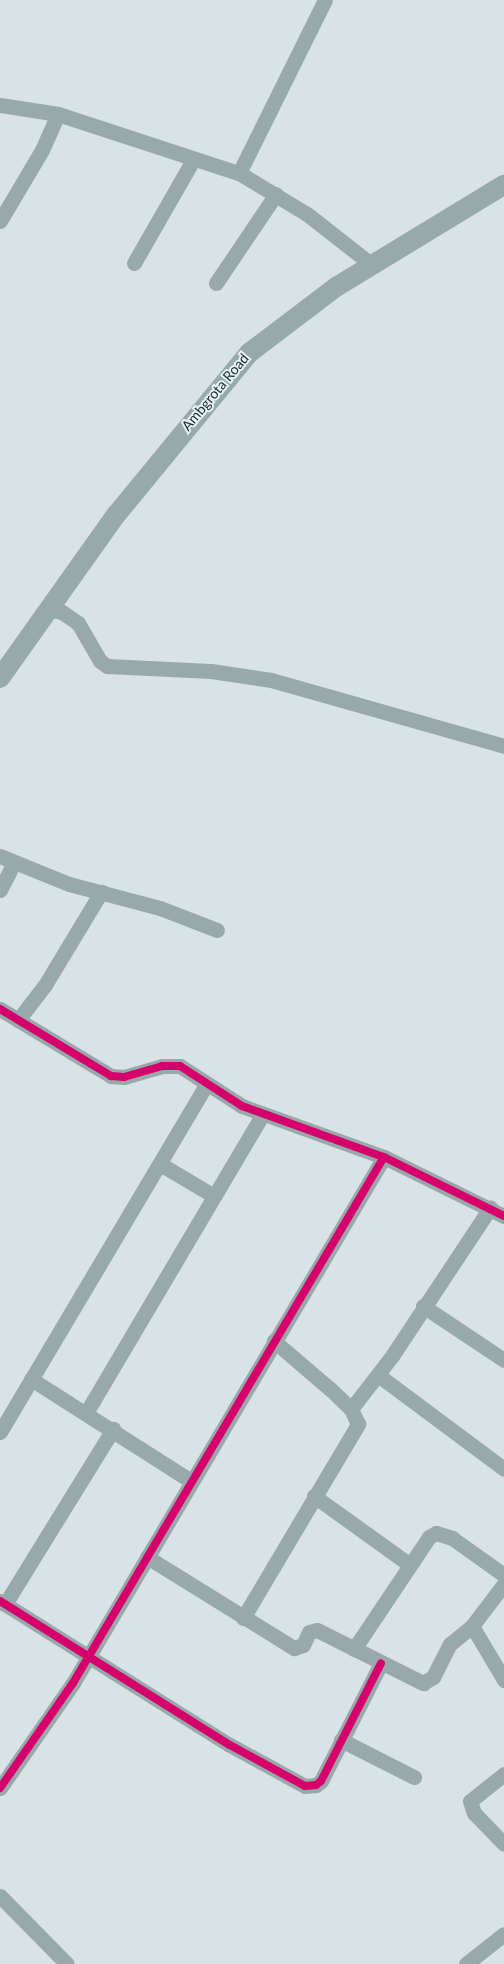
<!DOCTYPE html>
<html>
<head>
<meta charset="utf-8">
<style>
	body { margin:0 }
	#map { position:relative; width:504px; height:1964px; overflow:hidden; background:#d9e2e5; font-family:Lato,sans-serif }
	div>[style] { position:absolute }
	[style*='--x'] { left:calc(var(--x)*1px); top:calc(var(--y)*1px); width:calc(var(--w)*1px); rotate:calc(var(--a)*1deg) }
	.minor>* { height:15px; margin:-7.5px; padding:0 7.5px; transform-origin:7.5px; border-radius:7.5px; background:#98a9aa }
	.major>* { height:20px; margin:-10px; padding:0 10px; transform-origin:10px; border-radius:10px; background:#97aaaa }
	.cycleway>* { height:8px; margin:-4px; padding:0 4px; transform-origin:4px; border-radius:4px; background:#d6006c }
	span { translate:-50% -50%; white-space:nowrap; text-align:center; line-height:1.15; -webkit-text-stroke:4px #e1f3f8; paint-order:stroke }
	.street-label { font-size:14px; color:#262c2e }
</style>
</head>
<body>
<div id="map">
	<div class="minor">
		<i style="--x:0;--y:105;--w:59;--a:8.8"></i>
		<i style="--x:58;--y:114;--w:190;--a:18.1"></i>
		<i style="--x:239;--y:173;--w:79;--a:31.1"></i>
		<i style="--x:307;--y:214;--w:83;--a:38.1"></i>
		<i style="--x:239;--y:173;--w:193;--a:-63.6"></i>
		<i style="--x:0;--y:221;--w:82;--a:-59.4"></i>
		<i style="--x:42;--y:150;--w:39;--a:-66"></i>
		<i style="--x:134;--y:263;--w:119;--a:-60.2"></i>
		<i style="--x:216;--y:283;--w:107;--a:-56"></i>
		<i style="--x:48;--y:609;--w:14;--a:12"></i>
		<i style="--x:62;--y:612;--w:19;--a:35"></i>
		<i style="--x:78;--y:623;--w:44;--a:59.9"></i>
		<i style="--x:100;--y:661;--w:9;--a:36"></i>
		<i style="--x:107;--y:666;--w:104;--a:2.8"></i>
		<i style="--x:211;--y:671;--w:61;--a:8.5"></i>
		<i style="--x:271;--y:680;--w:242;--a:15.8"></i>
		<i style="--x:0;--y:856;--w:74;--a:22.1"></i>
		<i style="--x:69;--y:884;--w:94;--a:14.8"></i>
		<i style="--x:160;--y:908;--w:61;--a:21.1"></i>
		<i style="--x:0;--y:890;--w:30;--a:-63"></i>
		<i style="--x:0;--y:1009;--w:130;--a:31.1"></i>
		<i style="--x:111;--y:1076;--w:13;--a:4"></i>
		<i style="--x:124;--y:1077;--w:40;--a:-16"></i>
		<i style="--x:162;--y:1066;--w:18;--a:0"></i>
		<i style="--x:180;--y:1066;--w:74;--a:32.8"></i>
		<i style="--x:242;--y:1106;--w:151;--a:19.8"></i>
		<i style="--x:384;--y:1157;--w:134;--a:26.2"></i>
		<i style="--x:18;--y:1020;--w:44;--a:-52.4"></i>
		<i style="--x:45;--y:985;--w:109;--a:-58.9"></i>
		<i style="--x:160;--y:1164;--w:63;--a:30.7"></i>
		<i style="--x:423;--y:1306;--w:97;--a:33.7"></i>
		<i style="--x:378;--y:1375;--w:157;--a:36.7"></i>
		<i style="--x:31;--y:1379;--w:190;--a:32.5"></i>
		<i style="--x:351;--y:1409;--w:67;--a:-52.3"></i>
		<i style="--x:392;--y:1356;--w:178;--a:-56.5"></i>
		<i style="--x:86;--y:1413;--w:346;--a:-59.4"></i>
		<i style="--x:0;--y:1432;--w:405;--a:-59.3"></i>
		<i style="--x:314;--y:1496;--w:118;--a:35.7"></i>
		<i style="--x:147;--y:1557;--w:173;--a:31.8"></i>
		<i style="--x:294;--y:1648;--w:9;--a:-18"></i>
		<i style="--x:303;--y:1645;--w:14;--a:-65"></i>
		<i style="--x:309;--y:1632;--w:8;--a:-14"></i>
		<i style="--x:317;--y:1630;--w:119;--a:26.6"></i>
		<i style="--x:423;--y:1683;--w:12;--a:-31"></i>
		<i style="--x:433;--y:1677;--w:37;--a:-63"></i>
		<i style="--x:450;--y:1644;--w:28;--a:-39"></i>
		<i style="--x:472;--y:1626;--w:53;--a:-52.7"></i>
		<i style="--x:0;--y:1601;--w:271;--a:32.1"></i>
		<i style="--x:230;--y:1745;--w:85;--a:28.7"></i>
		<i style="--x:305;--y:1786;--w:11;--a:-5"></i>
		<i style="--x:316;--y:1785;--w:6;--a:-39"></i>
		<i style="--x:321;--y:1781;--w:132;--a:-63"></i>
		<i style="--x:5;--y:1604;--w:206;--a:-58.3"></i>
		<i style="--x:243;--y:1618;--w:226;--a:-59.3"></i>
		<i style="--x:358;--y:1424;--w:17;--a:-115"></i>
		<i style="--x:351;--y:1409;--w:29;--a:-136"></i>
		<i style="--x:330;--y:1389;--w:74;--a:-139.4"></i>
		<i style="--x:472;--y:1626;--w:63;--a:59.3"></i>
		<i style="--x:354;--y:1649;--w:135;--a:-56.2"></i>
		<i style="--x:429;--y:1537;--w:8;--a:-30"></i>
		<i style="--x:436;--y:1533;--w:17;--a:17"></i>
		<i style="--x:452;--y:1538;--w:64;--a:35.4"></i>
		<i style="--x:341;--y:1740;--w:82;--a:26.9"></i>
		<i style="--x:504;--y:1774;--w:43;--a:141.5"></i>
		<i style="--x:470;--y:1801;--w:13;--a:72"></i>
		<i style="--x:474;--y:1813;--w:43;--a:45.9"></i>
		<i style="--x:0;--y:1788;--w:128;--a:-55.2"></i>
		<i style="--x:73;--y:1683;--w:611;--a:-59.41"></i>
		<i style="--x:0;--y:1896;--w:95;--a:45.4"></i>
		<i style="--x:466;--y:1964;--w:48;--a:-38.3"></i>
	</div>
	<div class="major">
		<i style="--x:0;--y:678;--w:200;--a:-54.6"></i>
		<i style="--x:116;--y:515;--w:210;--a:-50.6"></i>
		<i style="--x:249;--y:353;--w:109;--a:-37.2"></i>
		<i style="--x:336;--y:287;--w:197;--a:-31.3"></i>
	</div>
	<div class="cycleway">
		<i style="--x:0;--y:1009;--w:130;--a:31.1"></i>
		<i style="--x:111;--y:1076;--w:13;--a:4"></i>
		<i style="--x:124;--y:1077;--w:40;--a:-16"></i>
		<i style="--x:162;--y:1066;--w:18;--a:0"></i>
		<i style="--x:180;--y:1066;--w:74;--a:32.8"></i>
		<i style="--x:242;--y:1106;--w:151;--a:19.8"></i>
		<i style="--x:384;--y:1157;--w:134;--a:26.2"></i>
		<i style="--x:0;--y:1601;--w:271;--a:32.1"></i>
		<i style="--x:230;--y:1745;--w:85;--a:28.7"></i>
		<i style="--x:305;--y:1786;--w:11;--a:-5"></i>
		<i style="--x:316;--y:1785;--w:6;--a:-39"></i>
		<i style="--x:321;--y:1781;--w:132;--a:-63"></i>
		<i style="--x:0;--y:1788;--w:128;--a:-55.2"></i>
		<i style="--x:73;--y:1683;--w:611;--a:-59.41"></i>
	</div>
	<div class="street-label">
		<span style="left:215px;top:392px;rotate:-50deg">Ambgrota Road</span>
	</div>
</div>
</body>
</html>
